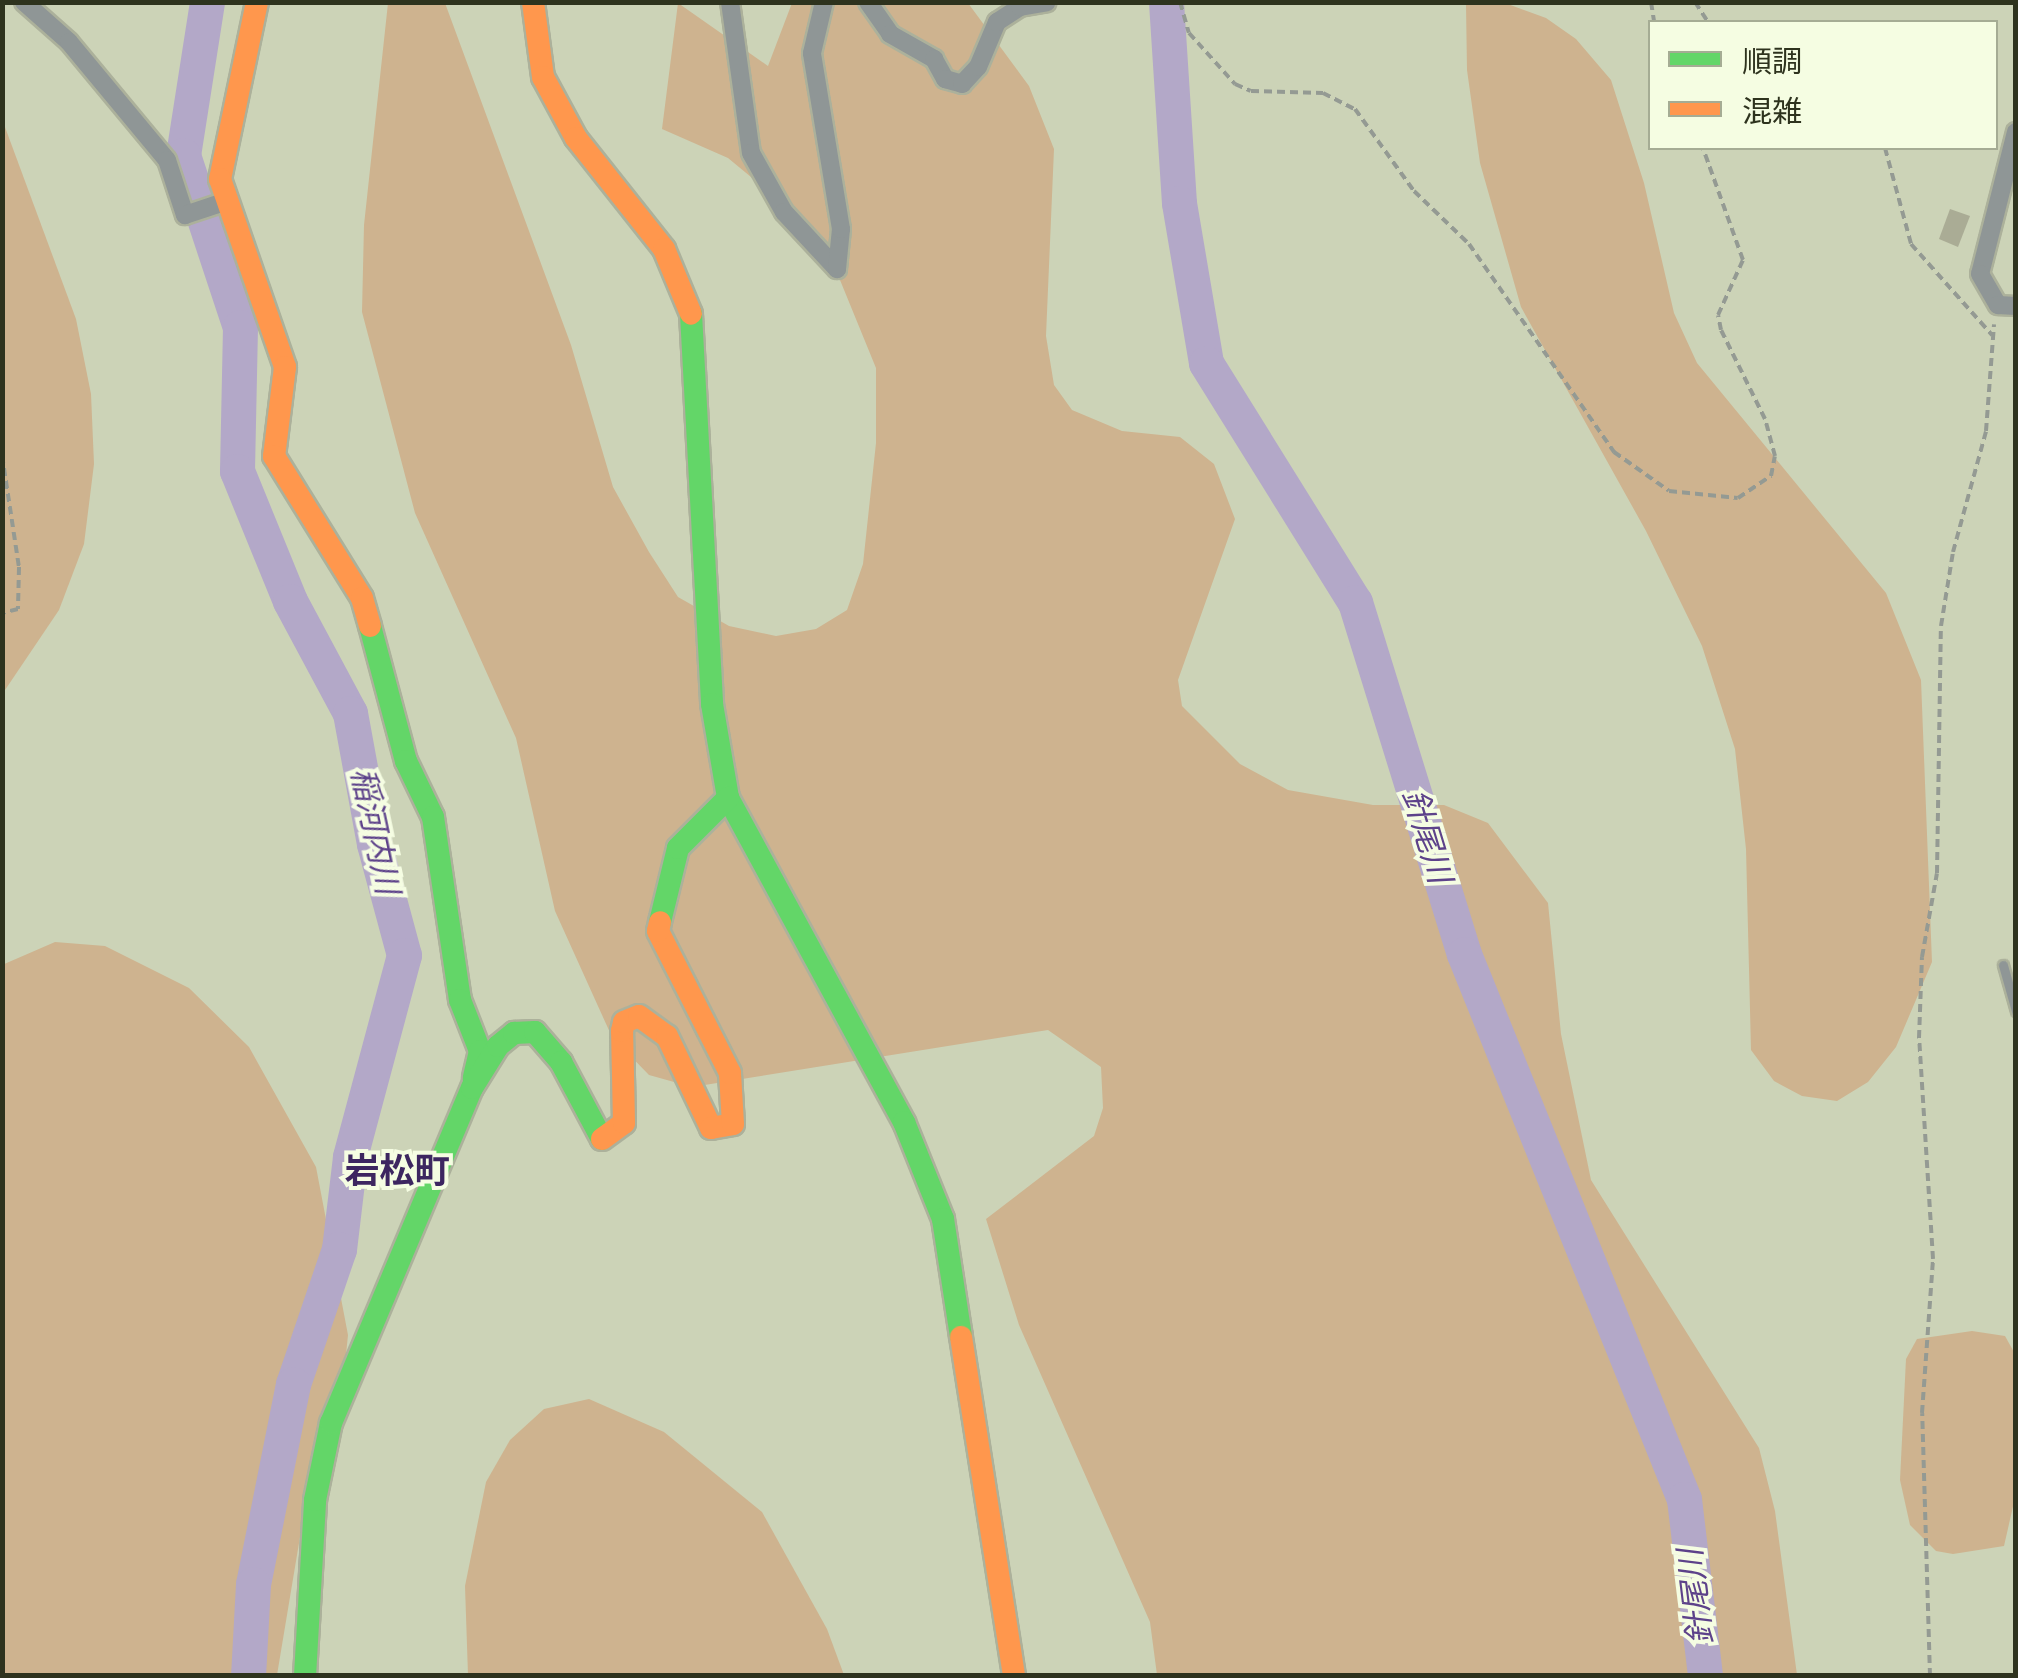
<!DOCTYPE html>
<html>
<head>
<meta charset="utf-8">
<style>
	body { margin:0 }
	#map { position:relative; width:2018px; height:1678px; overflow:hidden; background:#ccd3b7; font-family:"DejaVu Sans","Noto Sans JP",sans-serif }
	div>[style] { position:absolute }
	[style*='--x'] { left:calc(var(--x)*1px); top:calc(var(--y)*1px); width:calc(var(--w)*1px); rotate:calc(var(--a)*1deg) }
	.forest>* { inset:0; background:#ceb38f }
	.river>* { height:35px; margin:-17.5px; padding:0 17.5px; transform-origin:17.5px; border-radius:17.5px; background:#b3a8c8 }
	.building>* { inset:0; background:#aaac95 }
	.path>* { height:4px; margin-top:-2px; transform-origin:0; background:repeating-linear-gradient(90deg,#949a93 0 8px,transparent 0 13px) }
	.roads { filter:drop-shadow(2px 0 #acb19b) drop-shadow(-2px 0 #acb19b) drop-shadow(0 2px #acb19b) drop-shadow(0 -2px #acb19b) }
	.lane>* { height:9px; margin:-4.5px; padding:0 4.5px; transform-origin:4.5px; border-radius:4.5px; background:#8f9696 }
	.street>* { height:18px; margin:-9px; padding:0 9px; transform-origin:9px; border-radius:9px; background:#8f9696 }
	.fast>* { height:22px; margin:-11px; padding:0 11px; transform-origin:11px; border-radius:11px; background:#63d668 }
	.slow>* { height:22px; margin:-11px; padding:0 11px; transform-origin:11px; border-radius:11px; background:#ff974d }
	span { translate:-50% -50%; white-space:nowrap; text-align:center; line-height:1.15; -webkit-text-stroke:8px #f5fde2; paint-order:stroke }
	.water-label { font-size:32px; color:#5d428a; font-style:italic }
	.quarter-label { font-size:35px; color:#3d2660; font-weight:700 }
	.frame { position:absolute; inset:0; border:5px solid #2e331e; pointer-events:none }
	.legend { position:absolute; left:1648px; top:20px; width:350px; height:130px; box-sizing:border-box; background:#f5fde2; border:2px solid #a5ac94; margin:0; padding:12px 18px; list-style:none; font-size:30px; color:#2e331e }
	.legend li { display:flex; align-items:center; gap:20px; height:50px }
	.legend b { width:50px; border:2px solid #a5ac94 }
</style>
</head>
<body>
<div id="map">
	<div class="forest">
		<i style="clip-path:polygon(388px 3px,445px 3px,571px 345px,613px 487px,649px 552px,678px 597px,729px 626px,776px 636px,816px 629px,847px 610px,863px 564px,876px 443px,876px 368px,822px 236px,728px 158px,662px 129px,678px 3px,768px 66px,792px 3px,968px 3px,1029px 86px,1054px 149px,1046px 336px,1054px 385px,1072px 410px,1122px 431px,1180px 437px,1214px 464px,1235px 519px,1178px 680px,1182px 706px,1240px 764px,1288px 790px,1373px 805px,1444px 805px,1488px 823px,1548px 903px,1561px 1034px,1591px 1180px,1759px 1448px,1775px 1511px,1797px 1675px,1157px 1675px,1150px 1622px,1019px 1325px,986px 1219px,1094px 1136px,1103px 1108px,1101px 1067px,1048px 1030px,692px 1087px,649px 1075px,612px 1037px,555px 911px,516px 738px,415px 513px,362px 312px,364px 225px)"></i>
		<i style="clip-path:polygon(1505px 3px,1546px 18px,1576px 39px,1611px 80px,1644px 183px,1674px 313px,1697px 363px,1886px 593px,1921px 680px,1932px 962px,1896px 1047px,1868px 1082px,1837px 1101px,1802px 1096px,1774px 1081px,1751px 1050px,1746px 849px,1735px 749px,1702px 646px,1646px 531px,1521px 307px,1480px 163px,1467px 70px,1466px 5px)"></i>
		<i style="clip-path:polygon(2px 119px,76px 319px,91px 394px,94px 464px,84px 544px,59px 610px,3px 693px)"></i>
		<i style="clip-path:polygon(55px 942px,105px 946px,189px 988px,249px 1047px,316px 1167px,348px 1335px,338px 1434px,302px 1525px,277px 1675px,3px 1675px,2px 965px)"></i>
		<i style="clip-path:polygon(1972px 1331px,2005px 1336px,2015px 1354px,2014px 1502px,2004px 1546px,1953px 1554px,1936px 1551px,1910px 1525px,1900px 1480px,1906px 1359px,1917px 1339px)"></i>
		<i style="clip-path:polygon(589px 1399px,664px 1432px,762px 1512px,827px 1629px,844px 1675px,468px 1675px,465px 1586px,486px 1482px,510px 1440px,544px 1409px)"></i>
	</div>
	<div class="river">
		<i style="--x:207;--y:2;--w:155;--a:98.9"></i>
		<i style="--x:183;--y:155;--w:181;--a:71.7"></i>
		<i style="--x:240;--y:327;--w:144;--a:91.2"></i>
		<i style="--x:237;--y:471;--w:140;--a:67.8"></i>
		<i style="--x:290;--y:601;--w:127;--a:61.8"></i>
		<i style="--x:350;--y:713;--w:133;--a:79.6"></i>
		<i style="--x:374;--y:844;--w:115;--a:74.9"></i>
		<i style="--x:404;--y:955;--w:209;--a:105"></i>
		<i style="--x:350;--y:1157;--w:93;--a:96.8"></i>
		<i style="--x:339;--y:1249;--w:143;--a:108.8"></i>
		<i style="--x:293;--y:1384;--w:204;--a:101.3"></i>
		<i style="--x:253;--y:1584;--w:92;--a:93.1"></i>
		<i style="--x:1166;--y:2;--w:201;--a:86.3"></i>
		<i style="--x:1179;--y:203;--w:162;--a:80.4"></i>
		<i style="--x:1206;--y:363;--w:282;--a:58.1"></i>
		<i style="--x:1355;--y:602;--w:368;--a:72.8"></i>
		<i style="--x:1464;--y:954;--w:588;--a:68.02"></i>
		<i style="--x:1684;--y:1499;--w:178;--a:83.2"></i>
	</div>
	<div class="building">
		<i style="clip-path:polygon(1950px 209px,1970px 216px,1958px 247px,1939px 239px)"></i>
	</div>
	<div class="path">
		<i style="--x:1180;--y:2;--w:32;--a:74"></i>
		<i style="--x:1189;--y:33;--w:69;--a:48"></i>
		<i style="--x:1235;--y:84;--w:17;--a:24"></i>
		<i style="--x:1251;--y:91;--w:72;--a:1.6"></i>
		<i style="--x:1323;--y:93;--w:36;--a:27"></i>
		<i style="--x:1355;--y:109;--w:101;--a:54.3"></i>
		<i style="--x:1414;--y:191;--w:76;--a:43.9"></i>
		<i style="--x:1469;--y:244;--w:254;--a:55.1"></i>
		<i style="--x:1614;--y:452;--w:67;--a:35.3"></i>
		<i style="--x:1669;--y:491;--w:69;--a:5.8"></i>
		<i style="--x:1738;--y:498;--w:40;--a:-34"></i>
		<i style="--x:1771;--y:476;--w:20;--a:-79"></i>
		<i style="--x:1775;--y:456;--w:38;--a:-105"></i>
		<i style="--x:1765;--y:419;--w:99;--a:-116.3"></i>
		<i style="--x:1721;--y:330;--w:15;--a:-101"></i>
		<i style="--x:1718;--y:315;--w:60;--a:-65.6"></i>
		<i style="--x:1743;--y:260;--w:119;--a:-109.7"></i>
		<i style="--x:1651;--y:2;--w:20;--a:81"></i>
		<i style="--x:1695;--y:2;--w:24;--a:57"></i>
		<i style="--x:1885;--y:148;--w:99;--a:74.8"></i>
		<i style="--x:1911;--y:244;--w:122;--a:48.3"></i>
		<i style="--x:2;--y:455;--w:113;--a:81.4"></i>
		<i style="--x:19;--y:567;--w:42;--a:91.4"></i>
		<i style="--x:18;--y:609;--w:16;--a:166"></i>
		<i style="--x:1930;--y:1676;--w:263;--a:-91.7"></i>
		<i style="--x:1922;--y:1413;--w:154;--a:-85.9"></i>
		<i style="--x:1933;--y:1259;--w:221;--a:-93.6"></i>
		<i style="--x:1919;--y:1038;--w:81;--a:-87.9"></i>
		<i style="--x:1922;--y:957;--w:85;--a:-79.9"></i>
		<i style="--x:1937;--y:873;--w:247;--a:-89.1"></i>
		<i style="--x:1941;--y:626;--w:75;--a:-80.8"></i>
		<i style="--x:1953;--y:552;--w:125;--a:-74.7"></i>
		<i style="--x:1986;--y:431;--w:107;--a:-85.7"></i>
	</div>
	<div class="roads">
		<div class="lane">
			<i style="--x:2003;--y:965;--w:48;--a:74.2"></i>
		</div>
		<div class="street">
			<i style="--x:24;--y:2;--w:60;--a:41.6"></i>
			<i style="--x:69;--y:42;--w:153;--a:50.3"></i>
			<i style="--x:167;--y:160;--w:58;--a:71.9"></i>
			<i style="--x:185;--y:215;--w:44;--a:-18.4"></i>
			<i style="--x:730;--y:2;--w:152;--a:82.1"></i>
			<i style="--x:751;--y:153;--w:68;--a:60.8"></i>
			<i style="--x:784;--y:212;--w:78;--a:47.1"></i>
			<i style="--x:837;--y:269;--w:40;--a:-84.3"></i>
			<i style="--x:841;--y:229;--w:178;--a:-99.4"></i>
			<i style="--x:812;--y:53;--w:52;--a:-76.8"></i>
			<i style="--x:868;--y:2;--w:39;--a:55"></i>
			<i style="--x:890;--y:34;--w:51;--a:29.6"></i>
			<i style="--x:934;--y:59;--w:23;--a:61"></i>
			<i style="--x:945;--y:79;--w:18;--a:16"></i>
			<i style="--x:962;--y:84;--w:23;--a:-47"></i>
			<i style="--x:978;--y:67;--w:49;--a:-67.1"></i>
			<i style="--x:997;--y:22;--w:27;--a:-33"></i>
			<i style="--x:1020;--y:7;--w:27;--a:-10"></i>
			<i style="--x:2016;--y:132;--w:146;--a:104.2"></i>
			<i style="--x:1980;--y:274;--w:36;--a:60"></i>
			<i style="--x:1998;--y:305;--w:18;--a:3"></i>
		</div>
		<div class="fast">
			<i style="--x:691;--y:314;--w:391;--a:86.9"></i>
			<i style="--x:712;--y:704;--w:95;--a:80.3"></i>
			<i style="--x:728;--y:798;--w:369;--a:61.5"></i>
			<i style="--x:904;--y:1122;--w:105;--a:68.1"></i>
			<i style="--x:943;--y:1219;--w:119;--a:81.3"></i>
			<i style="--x:370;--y:626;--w:140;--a:75.1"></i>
			<i style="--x:406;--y:761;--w:62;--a:64.3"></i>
			<i style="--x:433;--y:817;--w:185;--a:81.6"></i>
			<i style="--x:460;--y:1000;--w:55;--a:68.6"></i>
			<i style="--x:480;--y:1051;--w:28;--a:103"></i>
			<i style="--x:660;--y:922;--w:76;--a:-76.3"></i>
			<i style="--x:678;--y:848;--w:71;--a:-45"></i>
			<i style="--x:305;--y:1676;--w:176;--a:-86.7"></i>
			<i style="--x:315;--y:1500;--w:79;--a:-78.3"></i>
			<i style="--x:331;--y:1423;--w:363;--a:-67.2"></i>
			<i style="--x:472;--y:1088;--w:49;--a:-58.2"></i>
			<i style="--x:498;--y:1046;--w:21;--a:-39"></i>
			<i style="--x:514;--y:1033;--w:21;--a:-3"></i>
			<i style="--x:535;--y:1032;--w:40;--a:49"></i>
			<i style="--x:561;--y:1062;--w:87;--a:62"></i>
		</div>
		<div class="slow">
			<i style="--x:257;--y:2;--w:181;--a:101.8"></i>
			<i style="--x:220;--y:179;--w:199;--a:70.9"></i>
			<i style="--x:285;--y:367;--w:90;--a:97"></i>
			<i style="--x:274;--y:456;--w:167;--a:58.2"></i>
			<i style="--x:362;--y:598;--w:29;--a:74"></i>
			<i style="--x:533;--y:2;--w:76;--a:82.4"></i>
			<i style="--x:543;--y:77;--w:69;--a:61.6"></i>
			<i style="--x:576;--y:138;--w:142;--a:51.6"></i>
			<i style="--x:664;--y:249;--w:70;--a:67.4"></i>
			<i style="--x:602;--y:1139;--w:27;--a:-36"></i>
			<i style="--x:624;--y:1123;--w:92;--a:-91.2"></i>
			<i style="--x:622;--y:1031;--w:9;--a:-77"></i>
			<i style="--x:624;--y:1022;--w:16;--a:-22"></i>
			<i style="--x:639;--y:1016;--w:34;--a:36"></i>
			<i style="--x:667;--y:1036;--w:102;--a:64.4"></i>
			<i style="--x:711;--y:1128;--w:22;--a:-10"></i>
			<i style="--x:733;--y:1124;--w:51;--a:-93.4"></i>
			<i style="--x:730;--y:1073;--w:159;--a:-116.9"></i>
			<i style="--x:658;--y:931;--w:9;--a:-77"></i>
			<i style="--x:961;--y:1337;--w:343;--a:81.1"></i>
		</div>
	</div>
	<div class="water-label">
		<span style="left:375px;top:831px;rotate:78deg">稲河内川</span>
		<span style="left:1427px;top:836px;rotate:73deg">針尾川</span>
		<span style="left:1696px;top:1597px;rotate:-97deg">針尾川</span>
	</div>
	<div class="quarter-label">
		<span style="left:397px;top:1171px">岩松町</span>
	</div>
	<div class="frame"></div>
	<ul class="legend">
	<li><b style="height:12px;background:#63d668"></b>順調</li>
	<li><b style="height:12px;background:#ff974d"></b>混雑</li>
	</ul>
</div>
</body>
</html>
